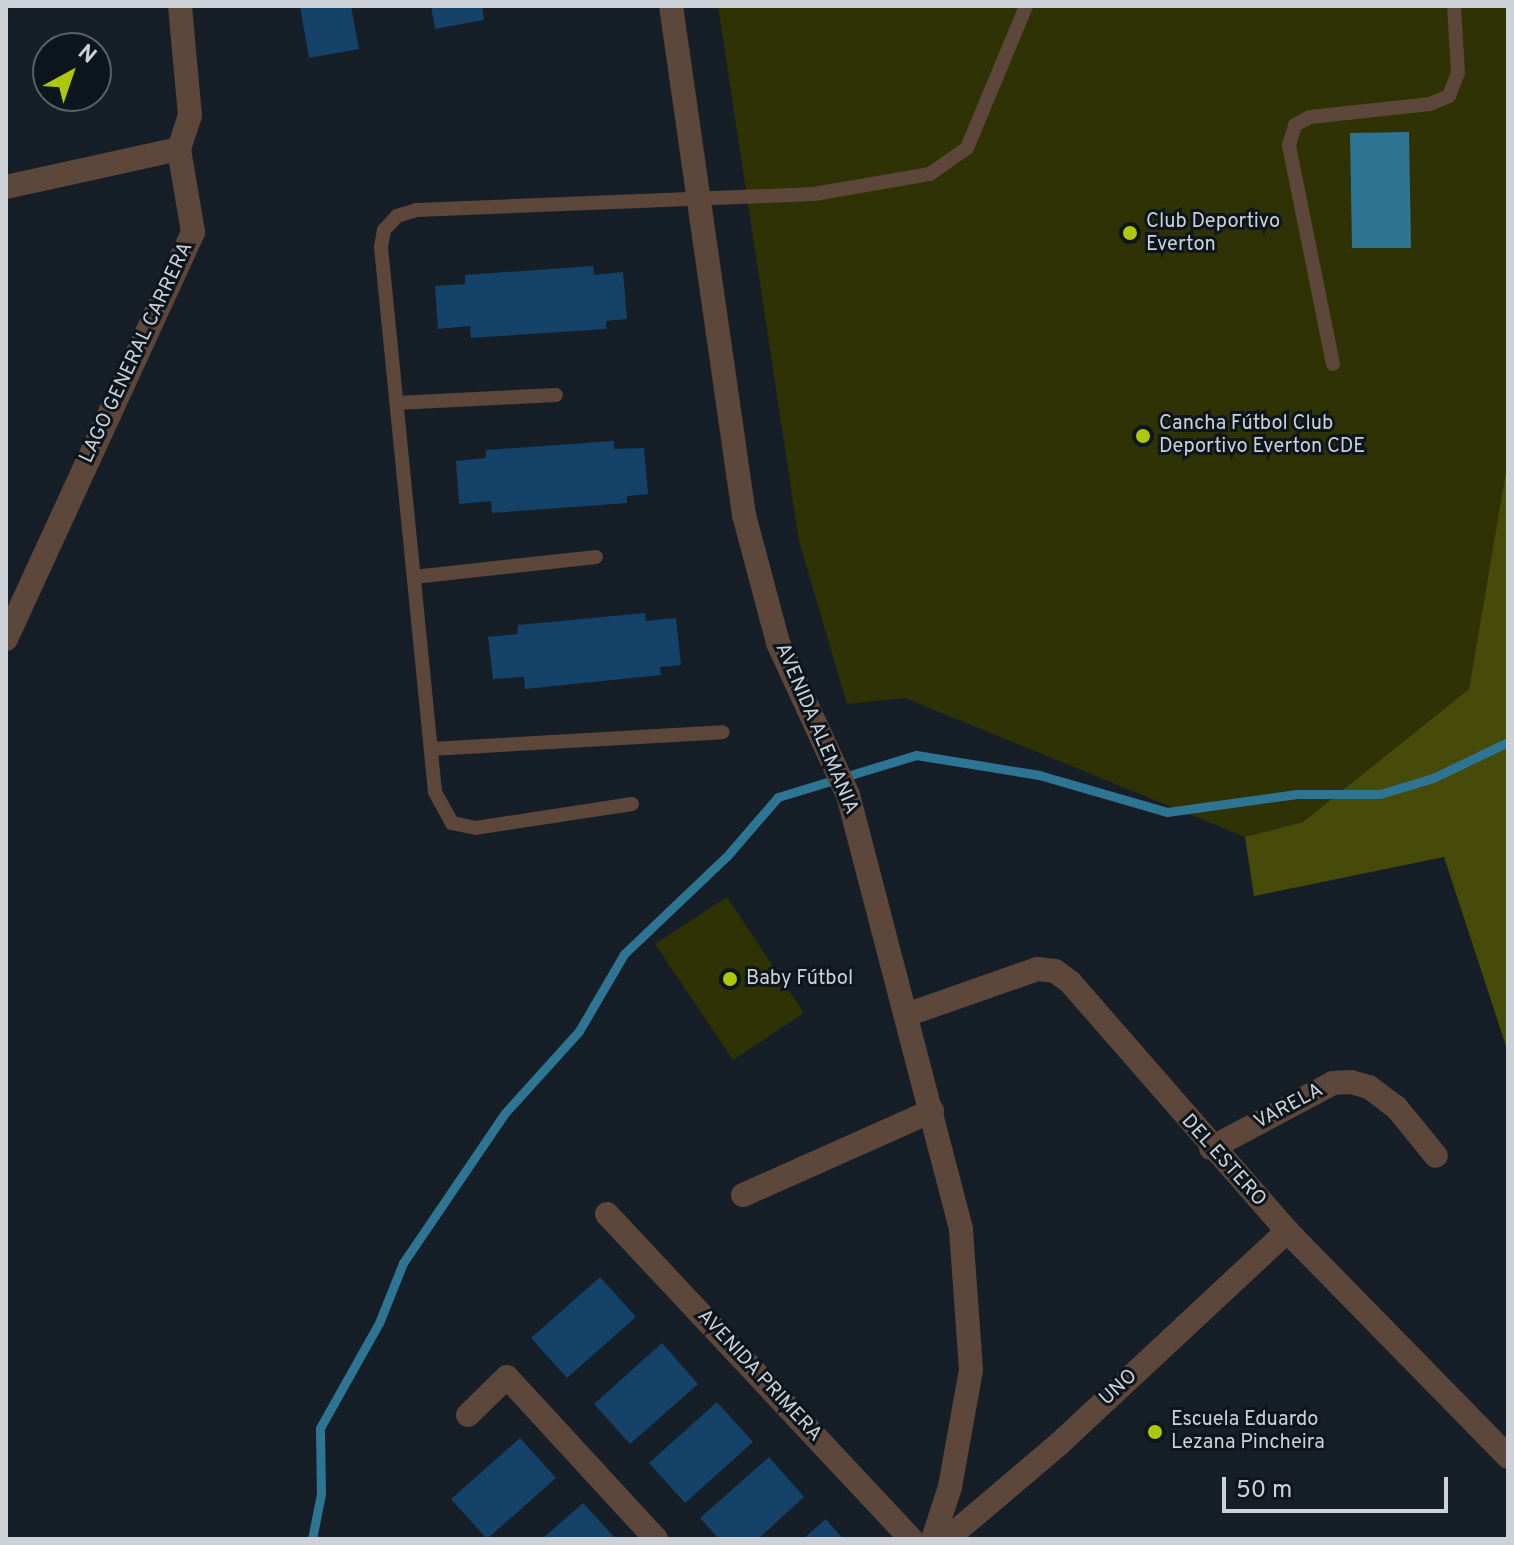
<!DOCTYPE html>
<html>
<head>
<meta charset="utf-8">
<style>
	body { margin:0 }
	#map { position:relative; width:1514px; height:1545px; overflow:hidden; background:#161f27; font-family:Overpass,sans-serif }
	div>[style] { position:absolute }
	[style*='--x'] { left:calc(var(--x)*1px); top:calc(var(--y)*1px); width:calc(var(--w)*1px); rotate:calc(var(--a)*1deg) }
	.green>* { inset:0; background:#2f3204 }
	.forest>* { inset:0; background:#474b0a }
	.water>* { inset:0; background:#2d7592 }
	.stream>* { height:9px; margin:-4.5px; padding:0 4.5px; transform-origin:4.5px; border-radius:4.5px; background:#2d7592 }
	.building>* { inset:0; background:#154269 }
	.service>* { height:14px; margin:-7px; padding:0 7px; transform-origin:7px; border-radius:7px; background:#5d463a }
	.minor>* { height:24px; margin:-12px; padding:0 12px; transform-origin:12px; border-radius:12px; background:#5d463a }
	.tertiary>* { height:24px; margin:-12px; padding:0 12px; transform-origin:12px; border-radius:12px; background:#5d463a }
	.dots>* { width:22px; height:22px; translate:-50% -50%; box-sizing:border-box; border:4px solid #0d151d; border-radius:50% }
	span { translate:-50% -50%; white-space:nowrap; text-align:center; line-height:1.15; -webkit-text-stroke:6px #0d151d; paint-order:stroke }
	.poi-label { font-size:20px; color:#ccd2d8 }
	.left { translate:0 -50%; text-align:left }
	.street-label { font-size:20px; color:#ccd2d8 }
	.frame { position:absolute; inset:0; border:8px solid #ccd2d8; pointer-events:none }
	.north { position:absolute; left:32px; top:32px; width:80px; height:80px; box-sizing:border-box; background:#0d151d; border:2px solid #596168; border-radius:50%; rotate:40deg; font-size:22px; font-weight:700; line-height:32px; text-align:center; color:#ccd2d8 }
	.north::after { content:''; display:block; margin:auto; width:28px; height:36px; background:#aec60b; clip-path:polygon(50% 0,100% 100%,50% 72%,0 100%) }
	.scale { position:absolute; left:1222px; top:1477px; width:226px; height:36px; box-sizing:border-box; border:4px solid #ccd2d8; border-top:0; padding-left:10px; font-size:24px; line-height:28px; white-space:nowrap; color:#ccd2d8; -webkit-text-stroke:6px #0d151d; paint-order:stroke }
</style>
</head>
<body>
<div id="map">
	<div class="green">
		<i style="clip-path:polygon(718px 6px,1508px 6px,1508px 463px,1469px 689px,1303px 822px,1245px 837px,905px 698px,847px 704px,799px 541px)"></i>
		<i style="clip-path:polygon(727px 897px,804px 1013px,733px 1060px,655px 944px)"></i>
	</div>
	<div class="forest">
		<i style="clip-path:polygon(1508px 460px,1508px 1052px,1444px 857px,1254px 896px,1245px 837px,1303px 822px,1469px 689px)"></i>
	</div>
	<div class="water">
		<i style="clip-path:polygon(1409px 132px,1411px 248px,1352px 248px,1350px 133px)"></i>
	</div>
	<div class="stream">
		<i style="--x:312;--y:1539;--w:46;--a:-78.7"></i>
		<i style="--x:321;--y:1494;--w:66;--a:-90.9"></i>
		<i style="--x:320;--y:1428;--w:120;--a:-60.7"></i>
		<i style="--x:379;--y:1323;--w:65;--a:-68.2"></i>
		<i style="--x:403;--y:1263;--w:181;--a:-55.8"></i>
		<i style="--x:505;--y:1113;--w:110;--a:-47.9"></i>
		<i style="--x:579;--y:1031;--w:89;--a:-59.7"></i>
		<i style="--x:624;--y:954;--w:142;--a:-43.6"></i>
		<i style="--x:727;--y:856;--w:78;--a:-49.2"></i>
		<i style="--x:778;--y:797;--w:144;--a:-16.9"></i>
		<i style="--x:916;--y:755;--w:125;--a:9.2"></i>
		<i style="--x:1039;--y:775;--w:133;--a:16.1"></i>
		<i style="--x:1167;--y:812;--w:131;--a:-7.9"></i>
		<i style="--x:1297;--y:794;--w:83;--a:0"></i>
		<i style="--x:1380;--y:794;--w:55;--a:-16.8"></i>
		<i style="--x:1433;--y:778;--w:83;--a:-25.6"></i>
	</div>
	<div class="building">
		<i style="clip-path:polygon(300px 6px,351px 6px,359px 49px,309px 58px)"></i>
		<i style="clip-path:polygon(431px 6px,482px 6px,484px 20px,435px 29px)"></i>
		<i style="clip-path:polygon(593px 266px,594px 275px,623px 272px,627px 319px,606px 321px,606px 329px,471px 338px,470px 326px,438px 329px,435px 286px,465px 284px,465px 275px)"></i>
		<i style="clip-path:polygon(614px 441px,614px 449px,644px 448px,648px 494px,627px 496px,627px 503px,492px 513px,491px 501px,459px 504px,456px 461px,486px 458px,486px 450px)"></i>
		<i style="clip-path:polygon(645px 613px,646px 621px,676px 618px,681px 665px,660px 667px,661px 675px,525px 689px,524px 677px,493px 679px,488px 637px,518px 634px,518px 625px)"></i>
		<i style="clip-path:polygon(600px 1277px,636px 1317px,567px 1378px,531px 1338px)"></i>
		<i style="clip-path:polygon(662px 1343px,698px 1384px,630px 1444px,594px 1404px)"></i>
		<i style="clip-path:polygon(717px 1402px,753px 1442px,685px 1503px,649px 1463px)"></i>
		<i style="clip-path:polygon(520px 1438px,556px 1478px,487px 1539px,451px 1499px)"></i>
		<i style="clip-path:polygon(769px 1457px,804px 1497px,758px 1539px,719px 1539px,700px 1518px)"></i>
		<i style="clip-path:polygon(583px 1503px,616px 1539px,542px 1539px)"></i>
		<i style="clip-path:polygon(826px 1519px,843px 1539px,803px 1539px)"></i>
	</div>
	<div class="service">
		<i style="--x:1333;--y:364;--w:223;--a:-101.4"></i>
		<i style="--x:1289;--y:145;--w:21;--a:-73"></i>
		<i style="--x:1295;--y:125;--w:17;--a:-28"></i>
		<i style="--x:1310;--y:117;--w:121;--a:-6.2"></i>
		<i style="--x:1430;--y:104;--w:21;--a:-23"></i>
		<i style="--x:1449;--y:96;--w:25;--a:-69"></i>
		<i style="--x:1458;--y:73;--w:67;--a:-93.4"></i>
		<i style="--x:397;--y:403;--w:159;--a:-2.9"></i>
		<i style="--x:414;--y:577;--w:183;--a:-6.3"></i>
		<i style="--x:431;--y:749;--w:292;--a:-3.3"></i>
		<i style="--x:632;--y:804;--w:158;--a:171.3"></i>
		<i style="--x:476;--y:828;--w:25;--a:-168"></i>
		<i style="--x:452;--y:823;--w:35;--a:-119"></i>
		<i style="--x:435;--y:792;--w:548;--a:-95.66"></i>
		<i style="--x:381;--y:247;--w:17;--a:-80"></i>
		<i style="--x:384;--y:230;--w:19;--a:-47"></i>
		<i style="--x:397;--y:216;--w:21;--a:-17"></i>
		<i style="--x:417;--y:210;--w:397;--a:-2.3"></i>
		<i style="--x:814;--y:194;--w:118;--a:-9.8"></i>
		<i style="--x:930;--y:174;--w:45;--a:-35.1"></i>
		<i style="--x:967;--y:148;--w:154;--a:-67.4"></i>
	</div>
	<div class="minor">
		<i style="--x:6;--y:187;--w:177;--a:-12.4"></i>
		<i style="--x:6;--y:639;--w:448;--a:-65.3"></i>
		<i style="--x:193;--y:232;--w:84;--a:-99.6"></i>
		<i style="--x:179;--y:149;--w:35;--a:-72"></i>
		<i style="--x:190;--y:116;--w:110;--a:-95.2"></i>
		<i style="--x:906;--y:1015;--w:139;--a:-19.3"></i>
		<i style="--x:1037;--y:969;--w:18;--a:6"></i>
		<i style="--x:1055;--y:971;--w:19;--a:36"></i>
		<i style="--x:1070;--y:982;--w:330;--a:48.9"></i>
		<i style="--x:1287;--y:1231;--w:316;--a:45.6"></i>
		<i style="--x:1211;--y:1148;--w:138;--a:-28"></i>
		<i style="--x:1333;--y:1083;--w:18;--a:-3"></i>
		<i style="--x:1351;--y:1082;--w:19;--a:16"></i>
		<i style="--x:1369;--y:1087;--w:34;--a:37"></i>
		<i style="--x:1396;--y:1107;--w:63;--a:50.8"></i>
		<i style="--x:743;--y:1195;--w:207;--a:-24"></i>
		<i style="--x:607;--y:1214;--w:445;--a:46.9"></i>
		<i style="--x:468;--y:1415;--w:54;--a:-44.3"></i>
		<i style="--x:507;--y:1377;--w:220;--a:47.4"></i>
		<i style="--x:947;--y:1539;--w:148;--a:-40.3"></i>
		<i style="--x:1060;--y:1443;--w:311;--a:-43"></i>
	</div>
	<div class="tertiary">
		<i style="--x:671;--y:6;--w:514;--a:81.84"></i>
		<i style="--x:744;--y:515;--w:132;--a:75.1"></i>
		<i style="--x:778;--y:643;--w:167;--a:65.3"></i>
		<i style="--x:848;--y:795;--w:449;--a:75.4"></i>
		<i style="--x:961;--y:1230;--w:140;--a:85.9"></i>
		<i style="--x:971;--y:1370;--w:119;--a:100.2"></i>
		<i style="--x:950;--y:1487;--w:55;--a:108.1"></i>
	</div>
	<div class="dots">
		<i style="left:1130px;top:233px;background:#aec60b"></i>
		<i style="left:1143px;top:436px;background:#aec60b"></i>
		<i style="left:730px;top:979px;background:#aec60b"></i>
		<i style="left:1155px;top:1432px;background:#aec60b"></i>
	</div>
	<div class="poi-label">
		<span class="left" style="left:1146px;top:234px">Club Deportivo<br>Everton</span>
		<span class="left" style="left:1159px;top:436px">Cancha Fútbol Club<br>Deportivo Everton CDE</span>
		<span class="left" style="left:746px;top:979px">Baby Fútbol</span>
		<span class="left" style="left:1171px;top:1432px">Escuela Eduardo<br>Lezana Pincheira</span>
	</div>
	<div class="street-label">
		<span style="left:137px;top:353px;rotate:-65deg">LAGO GENERAL CARRERA</span>
		<span style="left:816px;top:729px;rotate:67deg">AVENIDA ALEMANIA</span>
		<span style="left:1289px;top:1107px;rotate:-28deg">VARELA</span>
		<span style="left:1223px;top:1161px;rotate:48deg">DEL ESTERO</span>
		<span style="left:759px;top:1376px;rotate:47deg">AVENIDA PRIMERA</span>
		<span style="left:1119px;top:1388px;rotate:-43deg">UNO</span>
	</div>
	<div class="frame"></div>
	<div class="north">N</div>
	<div class="scale">50 m</div>
</div>
</body>
</html>
